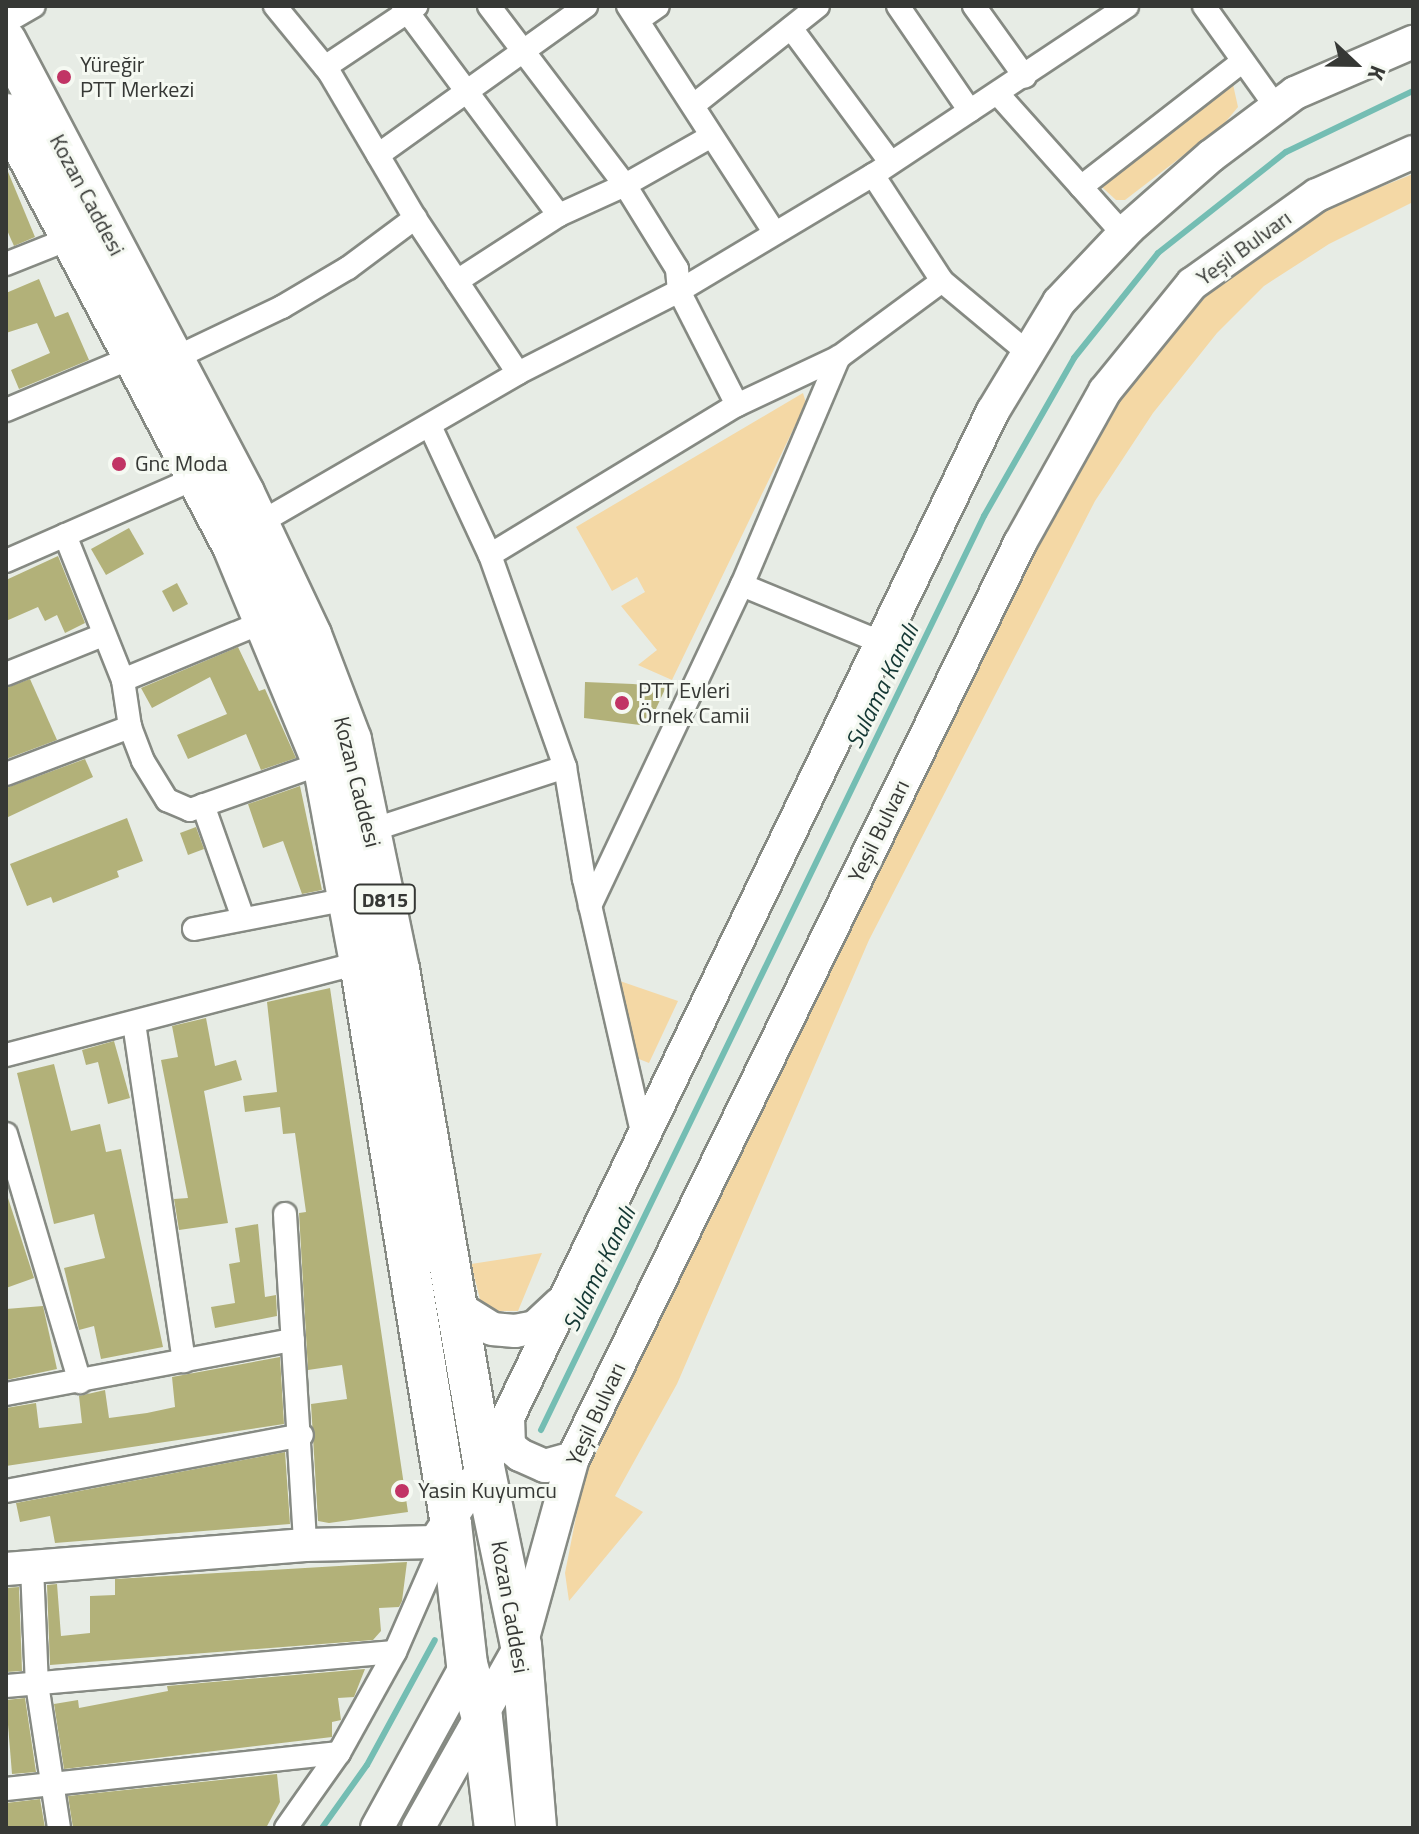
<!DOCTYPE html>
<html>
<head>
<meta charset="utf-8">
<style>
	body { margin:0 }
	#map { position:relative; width:1419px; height:1834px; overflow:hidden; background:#e7ece5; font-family:"Titillium Web",sans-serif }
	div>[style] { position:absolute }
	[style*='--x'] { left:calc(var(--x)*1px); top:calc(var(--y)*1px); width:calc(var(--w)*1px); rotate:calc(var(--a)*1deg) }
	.green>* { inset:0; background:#f4d8a5 }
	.stream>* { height:6px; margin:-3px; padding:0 3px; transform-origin:3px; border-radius:3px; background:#74bdb3 }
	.building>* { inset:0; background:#b2b179 }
	.roads { filter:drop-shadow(2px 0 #868a83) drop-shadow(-2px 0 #868a83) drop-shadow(0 2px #868a83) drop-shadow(0 -2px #868a83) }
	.street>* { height:22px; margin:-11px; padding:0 11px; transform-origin:11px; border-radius:11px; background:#fff }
	.secondary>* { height:32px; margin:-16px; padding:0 16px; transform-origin:16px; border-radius:16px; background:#fff }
	.highway>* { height:40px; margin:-20px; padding:0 20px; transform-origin:20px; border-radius:20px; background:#fff }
	.dots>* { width:22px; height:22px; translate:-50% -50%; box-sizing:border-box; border:4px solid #f5f9f2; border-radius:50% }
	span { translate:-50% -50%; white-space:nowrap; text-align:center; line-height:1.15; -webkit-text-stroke:6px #f5f9f2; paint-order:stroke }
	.shield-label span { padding:2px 6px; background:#f5f9f2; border:2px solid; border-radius:6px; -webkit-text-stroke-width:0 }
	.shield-label { font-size:20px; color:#363835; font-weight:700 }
	.poi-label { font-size:22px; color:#363835 }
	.left { translate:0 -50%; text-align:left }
	.street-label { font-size:22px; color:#363835 }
	.water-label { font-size:24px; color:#133733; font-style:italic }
	.frame { position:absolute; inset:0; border:8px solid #363835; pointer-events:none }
	.north { position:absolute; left:1315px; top:24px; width:80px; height:80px; -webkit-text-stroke:6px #f5f9f2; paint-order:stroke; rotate:112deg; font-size:22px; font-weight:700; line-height:32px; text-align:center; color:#363835 }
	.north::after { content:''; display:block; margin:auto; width:28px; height:36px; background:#363835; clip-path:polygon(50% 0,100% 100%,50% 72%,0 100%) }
</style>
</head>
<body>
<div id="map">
	<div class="green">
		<i style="clip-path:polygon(1232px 80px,1238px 107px,1223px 125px,1125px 200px,1116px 200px,1092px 178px)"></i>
		<i style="clip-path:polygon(1413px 174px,1413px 202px,1329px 244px,1264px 286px,1217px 333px,1153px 413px,1095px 501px,869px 940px,677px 1384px,615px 1496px,643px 1512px,569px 1601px,565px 1573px,589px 1451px,1036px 536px,1109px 409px,1208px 294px,1275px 239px,1321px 211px)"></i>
		<i style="clip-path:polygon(803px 393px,806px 403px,672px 680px,638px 665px,657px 650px,621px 606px,645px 592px,637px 577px,612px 591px,576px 527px)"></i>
		<i style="clip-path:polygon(614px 979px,678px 1001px,649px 1063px,634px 1057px)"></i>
		<i style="clip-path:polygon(542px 1253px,518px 1311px,483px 1311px,471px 1264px)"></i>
	</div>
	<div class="stream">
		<i style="--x:541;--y:1430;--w:1016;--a:-64.14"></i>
		<i style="--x:984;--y:516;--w:182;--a:-60.3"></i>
		<i style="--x:1074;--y:358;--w:134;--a:-51.3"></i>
		<i style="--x:1158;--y:253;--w:163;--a:-38.3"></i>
		<i style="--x:1286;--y:152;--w:141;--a:-25.7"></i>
		<i style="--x:322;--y:1828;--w:77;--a:-54.5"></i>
		<i style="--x:367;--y:1765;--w:142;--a:-61.5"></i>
	</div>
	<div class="building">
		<i style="clip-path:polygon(6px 167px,35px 237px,14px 246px,6px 228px)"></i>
		<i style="clip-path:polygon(39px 279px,55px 317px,68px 312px,89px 360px,19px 389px,11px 370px,50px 353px,37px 323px,6px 333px,6px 293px)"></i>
		<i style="clip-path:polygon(129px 528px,144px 554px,106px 575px,91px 549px)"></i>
		<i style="clip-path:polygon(58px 556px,85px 623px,65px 633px,57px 615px,45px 621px,38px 607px,6px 621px,6px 580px)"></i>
		<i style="clip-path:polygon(177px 583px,188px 604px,173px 612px,162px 591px)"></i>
		<i style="clip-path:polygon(238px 647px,259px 691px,265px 689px,296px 758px,261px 770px,246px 734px,188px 759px,177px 735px,227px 714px,210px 677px,152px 708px,141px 688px)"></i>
		<i style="clip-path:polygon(30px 679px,57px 740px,6px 759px,6px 688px)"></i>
		<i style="clip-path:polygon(585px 682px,633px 684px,666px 687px,648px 726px,584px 718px)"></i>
		<i style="clip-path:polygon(85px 759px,93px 777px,6px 818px,6px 788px)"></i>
		<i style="clip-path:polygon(300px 786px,322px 890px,302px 894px,283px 841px,263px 848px,248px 804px)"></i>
		<i style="clip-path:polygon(127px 818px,143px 861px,117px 871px,119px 877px,53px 903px,51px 897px,27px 906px,10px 864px)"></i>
		<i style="clip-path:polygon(196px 827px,204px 849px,188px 855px,180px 833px)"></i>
		<i style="clip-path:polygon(330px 988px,408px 1512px,329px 1523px,318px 1521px,311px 1404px,347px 1399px,342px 1365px,308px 1370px,299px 1213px,306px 1212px,295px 1133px,283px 1134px,280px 1107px,245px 1112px,243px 1096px,277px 1092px,267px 1002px)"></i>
		<i style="clip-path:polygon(206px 1018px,215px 1066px,236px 1060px,242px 1080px,204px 1091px,228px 1223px,179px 1230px,174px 1199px,188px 1198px,161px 1060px,178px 1057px,172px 1026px)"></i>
		<i style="clip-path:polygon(114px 1041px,130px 1098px,108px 1104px,98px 1062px,86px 1065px,82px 1050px)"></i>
		<i style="clip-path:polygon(54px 1064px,71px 1131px,100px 1124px,106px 1152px,121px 1149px,163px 1347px,101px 1359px,94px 1326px,79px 1330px,64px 1268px,105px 1258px,98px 1231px,94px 1214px,54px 1224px,17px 1073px)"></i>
		<i style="clip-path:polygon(8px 1198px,34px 1278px,6px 1288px,6px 1199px)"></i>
		<i style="clip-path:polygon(258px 1224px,265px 1297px,276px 1295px,277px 1316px,215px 1328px,211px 1307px,235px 1303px,229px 1264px,240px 1262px,235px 1228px)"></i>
		<i style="clip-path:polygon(43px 1306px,57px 1369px,6px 1380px,6px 1309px)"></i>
		<i style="clip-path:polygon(280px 1357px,284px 1424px,6px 1466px,6px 1408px,36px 1403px,39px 1428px,82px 1423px,79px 1396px,105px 1390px,109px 1418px,147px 1413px,175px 1407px,172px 1377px)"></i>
		<i style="clip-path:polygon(285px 1452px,290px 1524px,55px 1543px,50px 1516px,20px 1522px,16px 1503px)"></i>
		<i style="clip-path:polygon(407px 1562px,402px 1601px,399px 1607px,379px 1608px,381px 1631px,373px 1640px,50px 1665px,47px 1585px,57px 1584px,61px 1636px,90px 1633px,90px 1596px,115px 1595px,115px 1579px)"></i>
		<i style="clip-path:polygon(19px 1587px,22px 1671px,6px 1672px,6px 1588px)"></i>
		<i style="clip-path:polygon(365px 1669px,354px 1697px,338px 1698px,341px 1720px,332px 1722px,332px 1737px,64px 1769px,54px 1704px,78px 1700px,79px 1708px,168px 1691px,167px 1686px)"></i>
		<i style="clip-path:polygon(25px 1698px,36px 1772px,12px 1774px,6px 1700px)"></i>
		<i style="clip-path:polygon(277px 1774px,280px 1802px,266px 1828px,73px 1828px,68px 1796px)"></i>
		<i style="clip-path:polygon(40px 1799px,45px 1828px,6px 1828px,6px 1803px)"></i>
	</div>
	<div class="roads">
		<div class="street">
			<i style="--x:275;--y:6;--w:85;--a:50.7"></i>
			<i style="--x:329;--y:72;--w:169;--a:59.5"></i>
			<i style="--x:415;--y:218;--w:186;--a:56.4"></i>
			<i style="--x:403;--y:6;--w:261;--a:53.3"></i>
			<i style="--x:489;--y:6;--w:225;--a:52.8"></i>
			<i style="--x:625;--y:185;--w:99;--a:58.2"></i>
			<i style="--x:677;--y:269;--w:22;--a:85"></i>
			<i style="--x:679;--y:291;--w:128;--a:63"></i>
			<i style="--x:628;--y:6;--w:267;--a:57.1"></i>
			<i style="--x:898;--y:6;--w:127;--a:55.6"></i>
			<i style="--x:974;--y:6;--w:87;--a:54.3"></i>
			<i style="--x:1204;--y:6;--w:124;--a:54.5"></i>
			<i style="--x:638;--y:20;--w:24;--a:-35"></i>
			<i style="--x:6;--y:22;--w:32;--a:-30"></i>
			<i style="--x:791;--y:28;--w:167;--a:53.5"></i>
			<i style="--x:325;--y:67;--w:110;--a:-33.8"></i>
			<i style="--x:998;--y:94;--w:188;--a:48.2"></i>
			<i style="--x:695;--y:104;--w:157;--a:-38.5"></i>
			<i style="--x:378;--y:155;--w:256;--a:-35.6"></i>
			<i style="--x:873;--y:175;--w:126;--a:56.9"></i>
			<i style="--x:942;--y:281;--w:112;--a:39.9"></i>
			<i style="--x:1081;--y:187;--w:205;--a:-37.9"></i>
			<i style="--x:6;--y:264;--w:70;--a:-21.8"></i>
			<i style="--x:457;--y:281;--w:121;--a:-32.9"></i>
			<i style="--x:559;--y:215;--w:72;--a:-24.4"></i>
			<i style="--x:625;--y:185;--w:98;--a:-29.5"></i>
			<i style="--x:173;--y:359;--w:121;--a:-25.5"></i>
			<i style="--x:282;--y:307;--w:77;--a:-30.6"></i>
			<i style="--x:348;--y:268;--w:84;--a:-36.7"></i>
			<i style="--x:6;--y:410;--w:140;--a:-22.7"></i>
			<i style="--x:430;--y:426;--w:142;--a:65.1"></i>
			<i style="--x:490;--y:555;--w:225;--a:70.5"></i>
			<i style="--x:565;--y:767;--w:114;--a:80.4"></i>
			<i style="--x:584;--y:879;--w:270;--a:77.1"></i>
			<i style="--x:258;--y:524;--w:301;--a:-30.1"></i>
			<i style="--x:518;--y:373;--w:181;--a:-27"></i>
			<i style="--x:679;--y:291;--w:226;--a:-30.9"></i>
			<i style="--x:873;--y:175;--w:305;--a:-33.6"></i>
			<i style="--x:65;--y:535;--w:156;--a:68.2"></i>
			<i style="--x:123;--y:680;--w:48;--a:81.5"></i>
			<i style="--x:130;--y:727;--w:36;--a:69"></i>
			<i style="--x:143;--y:761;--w:46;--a:58.4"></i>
			<i style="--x:167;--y:800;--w:25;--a:23"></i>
			<i style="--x:190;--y:810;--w:141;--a:-19.5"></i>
			<i style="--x:490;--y:555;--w:289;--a:-31.3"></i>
			<i style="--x:737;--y:405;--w:113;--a:-25.2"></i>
			<i style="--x:839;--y:357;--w:128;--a:-36.4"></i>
			<i style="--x:6;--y:561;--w:210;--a:-23.6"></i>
			<i style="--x:742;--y:585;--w:152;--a:22.4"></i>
			<i style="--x:6;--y:674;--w:105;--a:-21.9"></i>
			<i style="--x:123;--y:680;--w:152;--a:-22.5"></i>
			<i style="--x:6;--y:774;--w:133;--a:-20.8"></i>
			<i style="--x:203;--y:805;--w:120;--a:70.5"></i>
			<i style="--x:372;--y:830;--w:203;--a:-18.1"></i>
			<i style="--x:590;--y:906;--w:355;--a:-64.7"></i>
			<i style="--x:742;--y:585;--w:248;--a:-67"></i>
			<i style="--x:194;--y:929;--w:157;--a:-11"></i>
			<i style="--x:134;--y:1023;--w:342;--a:81.6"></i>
			<i style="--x:6;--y:1055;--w:366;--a:-14.6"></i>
			<i style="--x:6;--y:1134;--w:259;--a:73.4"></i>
			<i style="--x:285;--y:1214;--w:332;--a:86.5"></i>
			<i style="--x:6;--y:1394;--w:292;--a:-10.7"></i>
			<i style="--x:6;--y:1491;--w:301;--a:-10.7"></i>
			<i style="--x:32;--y:1567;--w:117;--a:87.6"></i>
			<i style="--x:37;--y:1684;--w:146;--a:81.3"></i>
			<i style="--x:6;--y:1686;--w:390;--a:-5"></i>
			<i style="--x:6;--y:1789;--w:335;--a:-6.2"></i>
			<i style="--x:286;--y:1828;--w:92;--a:-54.8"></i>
			<i style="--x:339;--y:1753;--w:115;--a:-61"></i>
			<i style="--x:395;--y:1652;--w:128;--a:-66.4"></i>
		</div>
		<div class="secondary">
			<i style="--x:459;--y:1308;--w:39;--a:32"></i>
			<i style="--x:492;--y:1329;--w:23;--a:5"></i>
			<i style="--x:515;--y:1331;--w:20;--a:-11"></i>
			<i style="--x:535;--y:1327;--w:34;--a:-43"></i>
			<i style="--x:508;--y:1417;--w:29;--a:88"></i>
			<i style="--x:509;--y:1446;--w:14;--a:39"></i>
			<i style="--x:520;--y:1455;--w:27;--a:24"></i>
			<i style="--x:545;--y:1466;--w:29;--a:-16"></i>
			<i style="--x:6;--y:1569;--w:300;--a:-4.6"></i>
			<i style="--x:305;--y:1545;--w:130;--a:-1.3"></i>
			<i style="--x:435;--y:1542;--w:90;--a:-56.8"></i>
			<i style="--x:484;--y:1467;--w:1172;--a:-64.27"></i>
			<i style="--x:993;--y:411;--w:127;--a:-58.8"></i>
			<i style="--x:1059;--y:302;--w:102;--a:-46.6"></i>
			<i style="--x:1129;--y:228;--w:109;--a:-41.3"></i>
			<i style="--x:1211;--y:156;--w:105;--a:-36.9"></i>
			<i style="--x:1295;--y:93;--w:129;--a:-23.4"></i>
			<i style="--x:377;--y:1828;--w:187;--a:-61.2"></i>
			<i style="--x:418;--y:1828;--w:210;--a:-60.6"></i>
			<i style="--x:521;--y:1645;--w:194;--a:-74.5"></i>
			<i style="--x:573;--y:1458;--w:1018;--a:-63.96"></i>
			<i style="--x:1020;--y:543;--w:174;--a:-60.8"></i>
			<i style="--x:1105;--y:391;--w:138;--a:-50.9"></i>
			<i style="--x:1192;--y:284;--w:153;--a:-35.5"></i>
			<i style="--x:1317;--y:195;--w:105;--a:-24.1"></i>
		</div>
		<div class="highway">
			<i style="--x:6;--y:41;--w:511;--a:62.23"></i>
			<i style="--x:244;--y:493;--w:157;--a:64.7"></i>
			<i style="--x:311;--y:635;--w:112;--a:69.1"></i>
			<i style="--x:351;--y:740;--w:234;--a:78.2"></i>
			<i style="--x:399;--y:969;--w:505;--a:80.31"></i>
			<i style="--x:484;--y:1467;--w:182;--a:78.3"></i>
			<i style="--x:521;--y:1645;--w:184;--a:85.3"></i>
			<i style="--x:6;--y:114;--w:493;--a:62.3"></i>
			<i style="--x:235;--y:551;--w:230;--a:67.5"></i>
			<i style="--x:323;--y:763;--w:203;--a:79.5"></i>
			<i style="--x:360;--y:963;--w:568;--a:80.79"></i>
			<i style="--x:451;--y:1524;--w:141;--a:83.5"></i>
			<i style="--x:467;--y:1664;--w:56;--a:74.5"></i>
			<i style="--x:482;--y:1718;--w:111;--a:83.3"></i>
		</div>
	</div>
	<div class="dots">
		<i style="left:64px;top:77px;background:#c13465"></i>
		<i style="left:119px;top:464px;background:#c13465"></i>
		<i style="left:622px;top:703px;background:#c13465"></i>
		<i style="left:402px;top:1491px;background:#c13465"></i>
	</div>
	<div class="shield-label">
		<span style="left:385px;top:899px">D815</span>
	</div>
	<div class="poi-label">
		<span class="left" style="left:80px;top:77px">Yüreğir<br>PTT Merkezi</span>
		<span class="left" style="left:135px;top:464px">Gnc Moda</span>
		<span class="left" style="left:638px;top:703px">PTT Evleri<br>Örnek Camii</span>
		<span class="left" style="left:418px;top:1491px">Yasin Kuyumcu</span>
	</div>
	<div class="street-label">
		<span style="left:87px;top:195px;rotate:62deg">Kozan Caddesi</span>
		<span style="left:1244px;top:248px;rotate:-36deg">Yeşil Bulvarı</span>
		<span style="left:357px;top:782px;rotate:76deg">Kozan Caddesi</span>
		<span style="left:879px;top:831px;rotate:-64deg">Yeşil Bulvarı</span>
		<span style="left:596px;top:1414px;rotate:-65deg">Yeşil Bulvarı</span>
		<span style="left:510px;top:1607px;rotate:80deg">Kozan Caddesi</span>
	</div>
	<div class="water-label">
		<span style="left:882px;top:686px;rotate:-64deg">Sulama Kanalı</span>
		<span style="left:599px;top:1269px;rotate:-64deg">Sulama Kanalı</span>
	</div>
	<div class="frame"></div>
	<div class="north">K</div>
</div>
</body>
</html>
